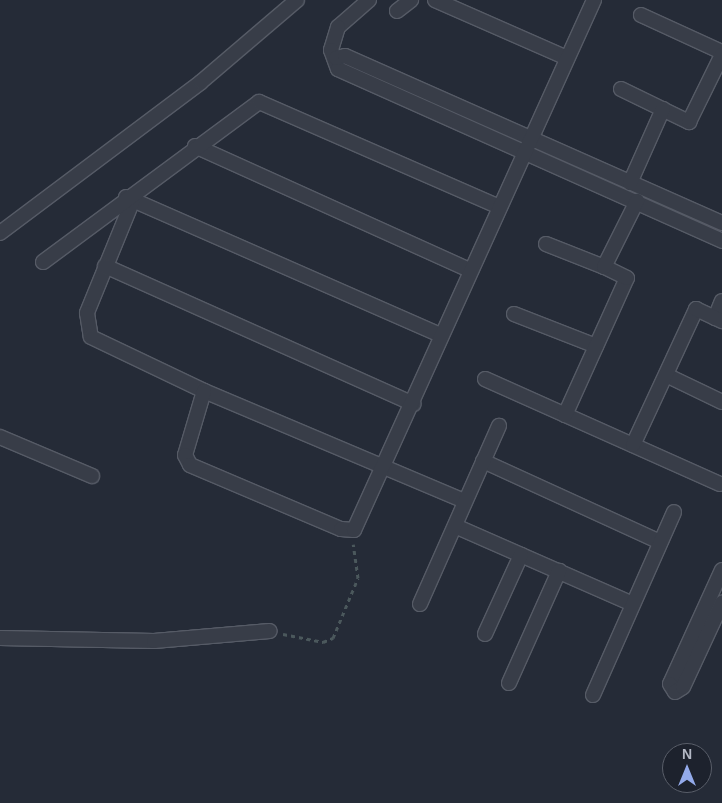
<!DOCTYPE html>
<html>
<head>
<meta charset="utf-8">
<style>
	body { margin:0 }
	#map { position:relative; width:722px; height:803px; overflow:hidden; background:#252b37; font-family:Arial,sans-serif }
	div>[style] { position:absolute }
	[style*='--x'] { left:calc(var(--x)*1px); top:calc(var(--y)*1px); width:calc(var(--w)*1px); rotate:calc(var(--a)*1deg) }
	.path>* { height:3px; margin-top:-1.5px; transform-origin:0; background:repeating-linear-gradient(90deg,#4b585c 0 4px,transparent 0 8px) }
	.roads { filter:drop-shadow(1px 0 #565b66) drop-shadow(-1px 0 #565b66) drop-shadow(0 1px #565b66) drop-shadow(0 -1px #565b66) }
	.street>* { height:14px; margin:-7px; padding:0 7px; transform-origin:7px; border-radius:7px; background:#383d48 }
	span { translate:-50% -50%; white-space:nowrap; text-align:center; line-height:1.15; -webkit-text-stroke:4.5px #1d222d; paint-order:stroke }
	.north { position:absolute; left:662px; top:743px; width:50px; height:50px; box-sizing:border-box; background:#1d222d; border:1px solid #595e69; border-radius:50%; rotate:0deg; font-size:14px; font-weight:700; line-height:20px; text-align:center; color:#b3b8c4 }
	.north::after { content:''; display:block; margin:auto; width:18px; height:22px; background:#93aaea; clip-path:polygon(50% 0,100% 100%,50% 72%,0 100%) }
</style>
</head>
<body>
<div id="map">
	<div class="path">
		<i style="--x:283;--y:634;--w:41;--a:11.3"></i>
		<i style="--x:323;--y:642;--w:11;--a:-22"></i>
		<i style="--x:333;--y:638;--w:65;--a:-67.4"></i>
		<i style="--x:358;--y:578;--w:34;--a:-98"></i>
	</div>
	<div class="roads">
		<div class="street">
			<i style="--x:369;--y:0;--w:41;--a:138.9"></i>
			<i style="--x:338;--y:27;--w:24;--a:107"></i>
			<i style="--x:331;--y:50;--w:20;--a:70"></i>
			<i style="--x:338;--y:69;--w:421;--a:24.1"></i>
			<i style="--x:435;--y:0;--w:142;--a:23.7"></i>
			<i style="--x:397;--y:11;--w:18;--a:-38"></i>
			<i style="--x:641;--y:15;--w:89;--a:24.6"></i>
			<i style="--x:336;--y:58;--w:9;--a:-13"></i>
			<i style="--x:345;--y:56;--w:412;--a:23.9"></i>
			<i style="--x:621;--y:89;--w:76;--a:25.9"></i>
			<i style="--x:689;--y:122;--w:75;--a:-63.8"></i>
			<i style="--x:195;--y:146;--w:302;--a:24.3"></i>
			<i style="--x:630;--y:183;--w:81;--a:-66"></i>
			<i style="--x:126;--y:197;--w:343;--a:23.7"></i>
			<i style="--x:133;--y:200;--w:122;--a:112.2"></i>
			<i style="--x:87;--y:313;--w:24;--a:81"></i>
			<i style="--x:91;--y:337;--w:125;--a:25.5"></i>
			<i style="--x:204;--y:391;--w:283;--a:22.9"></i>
			<i style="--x:0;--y:233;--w:251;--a:-36.9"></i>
			<i style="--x:201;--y:82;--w:126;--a:-40.5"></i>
			<i style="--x:546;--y:244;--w:62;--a:21.6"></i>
			<i style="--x:43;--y:262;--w:269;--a:-36.5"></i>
			<i style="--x:259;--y:102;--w:262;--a:23.6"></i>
			<i style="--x:105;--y:266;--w:338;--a:24.1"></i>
			<i style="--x:514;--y:314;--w:88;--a:21.3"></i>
			<i style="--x:715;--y:318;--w:18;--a:-68"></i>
			<i style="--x:666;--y:375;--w:62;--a:25.7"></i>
			<i style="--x:485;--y:379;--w:257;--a:24.1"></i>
			<i style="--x:204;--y:391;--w:67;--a:106.5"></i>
			<i style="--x:185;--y:455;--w:11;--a:63"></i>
			<i style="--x:190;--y:465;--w:164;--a:23"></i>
			<i style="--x:341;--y:529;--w:13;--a:4"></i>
			<i style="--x:354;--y:530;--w:582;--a:-65.64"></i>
			<i style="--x:565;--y:415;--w:150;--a:-65.7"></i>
			<i style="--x:627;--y:278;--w:25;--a:-154"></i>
			<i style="--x:604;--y:267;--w:74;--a:-63.4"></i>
			<i style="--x:0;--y:437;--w:100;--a:23"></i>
			<i style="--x:633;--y:445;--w:150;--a:-65.1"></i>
			<i style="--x:696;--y:309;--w:29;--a:25"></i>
			<i style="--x:483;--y:461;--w:195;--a:24.6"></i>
			<i style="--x:455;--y:526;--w:194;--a:23.7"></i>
			<i style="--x:722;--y:570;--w:125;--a:114.5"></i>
			<i style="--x:670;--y:684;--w:9;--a:58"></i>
			<i style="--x:675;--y:692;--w:9;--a:-32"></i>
			<i style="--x:683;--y:687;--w:93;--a:-65.1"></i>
			<i style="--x:420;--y:604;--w:195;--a:-66.1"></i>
			<i style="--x:485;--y:634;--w:87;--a:-65.5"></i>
			<i style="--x:0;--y:638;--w:154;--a:1.1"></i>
			<i style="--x:154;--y:641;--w:116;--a:-4.9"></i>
			<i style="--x:509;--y:683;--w:123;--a:-65.9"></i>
			<i style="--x:593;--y:695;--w:200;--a:-66.1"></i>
		</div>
	</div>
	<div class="north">N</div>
</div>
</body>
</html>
